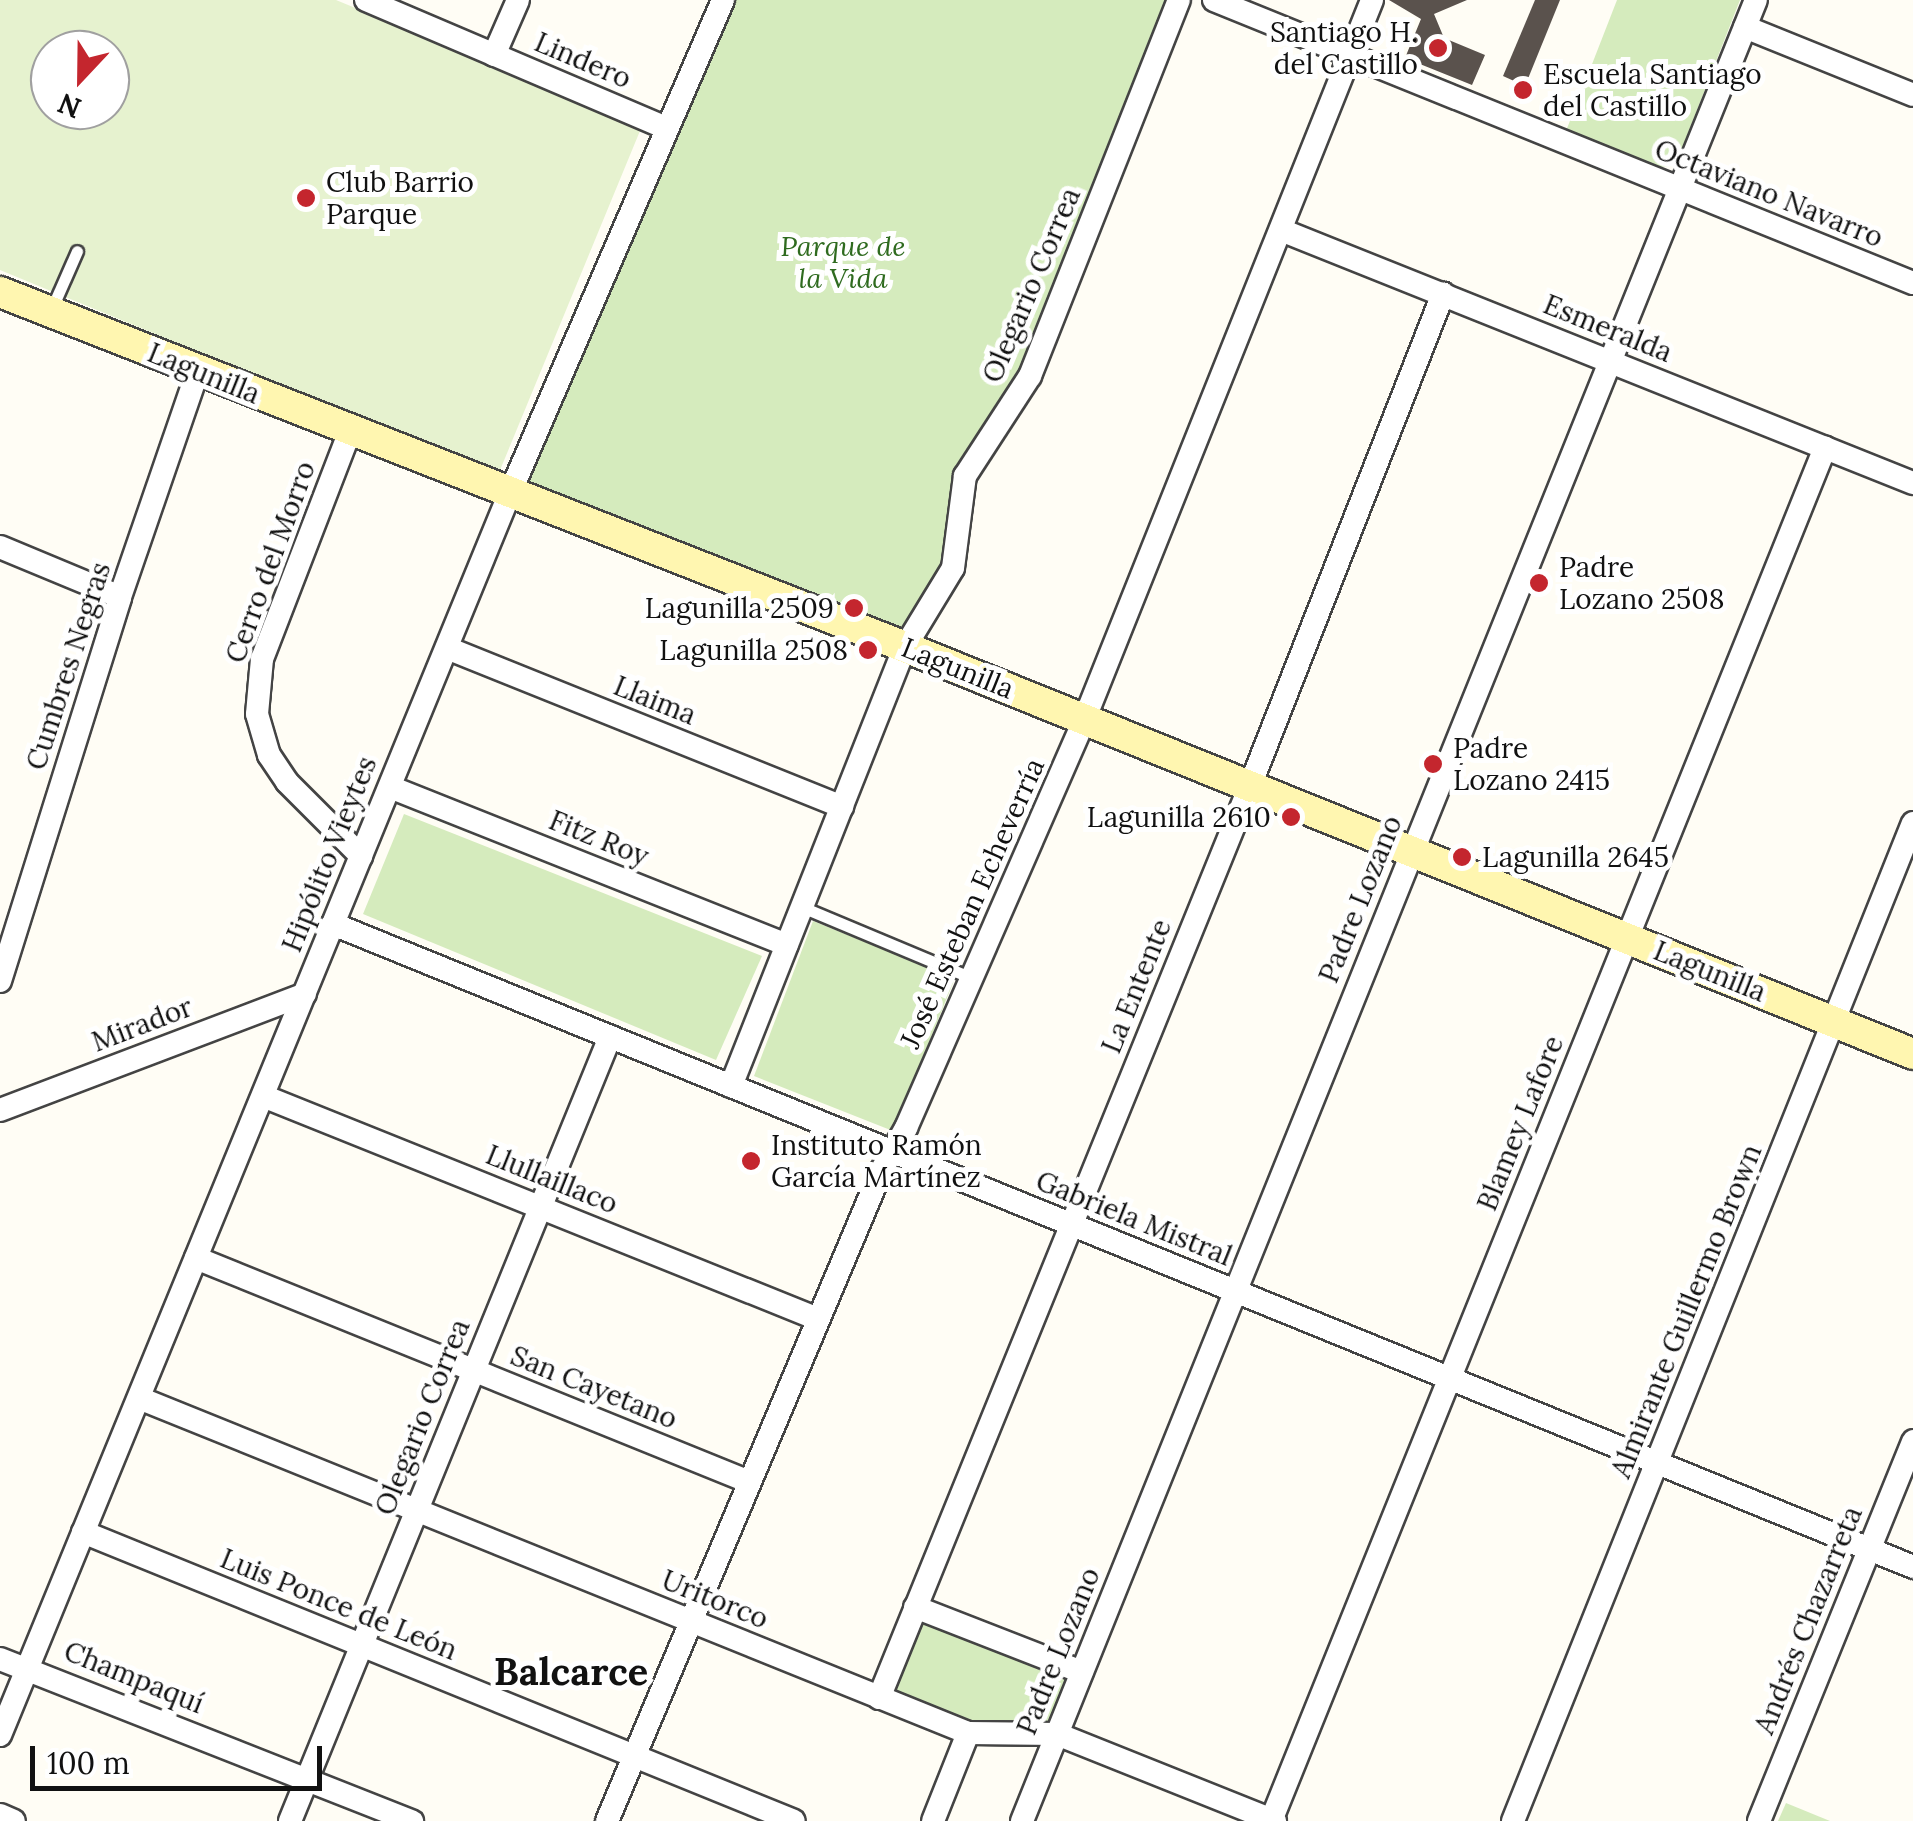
<!DOCTYPE html>
<html>
<head>
<meta charset="utf-8">
<style>
	body { margin:0 }
	#map { position:relative; width:1913px; height:1821px; overflow:hidden; background:#fffdf5; font-family:Lora,serif }
	div>[style] { position:absolute }
	[style*='--x'] { left:calc(var(--x)*1px); top:calc(var(--y)*1px); width:calc(var(--w)*1px); rotate:calc(var(--a)*1deg) }
	.green>* { inset:0; background:#d5ebbd }
	.pitch>* { inset:0; background:#e6f2cf }
	.building>* { inset:0; background:#5a524d }
	.roads { filter:drop-shadow(2px 0 #444) drop-shadow(-2px 0 #444) drop-shadow(0 2px #444) drop-shadow(0 -2px #444) }
	.lane>* { height:11px; margin:-5.5px; padding:0 5.5px; transform-origin:5.5px; border-radius:5.5px; background:#fff }
	.street>* { height:22px; margin:-11px; padding:0 11px; transform-origin:11px; border-radius:11px; background:#fff }
	.secondary>* { height:30px; margin:-15px; padding:0 15px; transform-origin:15px; border-radius:15px; background:#fff6b0 }
	.dots>* { width:28px; height:28px; translate:-50% -50%; box-sizing:border-box; border:5px solid #fff; border-radius:50% }
	span { translate:-50% -50%; white-space:nowrap; text-align:center; line-height:1.15; -webkit-text-stroke:10px #fff; paint-order:stroke }
	.poi-label { font-size:28px; color:#111 }
	.right { translate:-100% -50%; text-align:right }
	.left { translate:0 -50%; text-align:left }
	.street-label { font-size:28px; color:#111 }
	.park-label { font-size:28px; color:#2f6b1f; font-style:italic }
	.district-label { font-size:38px; color:#111; font-weight:700 }
	.north { position:absolute; left:30px; top:30px; width:100px; height:100px; box-sizing:border-box; background:#fff; border:2px solid #a0a0a0; border-radius:50%; rotate:202deg; font-size:28px; font-weight:700; line-height:40px; text-align:center; color:#111 }
	.north::after { content:''; display:block; margin:auto; width:35px; height:45px; background:#c4262e; clip-path:polygon(50% 0,100% 100%,50% 72%,0 100%) }
	.scale { position:absolute; left:30px; top:1746px; width:292px; height:45px; box-sizing:border-box; border:5px solid #111; border-top:0; padding-left:12px; font-size:30px; line-height:35px; white-space:nowrap; color:#111; -webkit-text-stroke:8px #fff; paint-order:stroke }
</style>
</head>
<body>
<div id="map">
	<div class="green">
		<i style="clip-path:polygon(723px 0,1179px 0,1030px 376px,974px 457px,959px 540px,905px 647px,510px 493px)"></i>
		<i style="clip-path:polygon(1617px 0,1740px 0,1677px 161px,1669px 166px,1661px 167px,1566px 131px)"></i>
		<i style="clip-path:polygon(404px 814px,762px 956px,716px 1060px,363px 914px)"></i>
		<i style="clip-path:polygon(813px 921px,955px 978px,893px 1131px,754px 1076px)"></i>
		<i style="clip-path:polygon(919px 1617px,1070px 1677px,1053px 1723px,963px 1721px,889px 1693px)"></i>
		<i style="clip-path:polygon(1786px 1803px,1830px 1821px,1778px 1821px)"></i>
	</div>
	<div class="pitch">
		<i style="clip-path:polygon(evenodd,0 0,336px 0,642px 126px,498px 475px,0 270px,0 0,50px 50px,110px 50px,110px 110px,50px 110px,50px 50px)"></i>
	</div>
	<div class="building">
		<i style="clip-path:polygon(1389px 0,1467px 0,1434px 14px,1444px 38px,1485px 55px,1472px 85px,1405px 58px,1421px 19px)"></i>
		<i style="clip-path:polygon(1535px 0,1560px 0,1525px 86px,1503px 76px)"></i>
	</div>
	<div class="roads">
		<div class="lane">
			<i style="--x:52;--y:308;--w:62;--a:-66.3"></i>
			<i style="--x:802;--y:907;--w:184;--a:22.7"></i>
		</div>
		<div class="street">
			<i style="--x:366;--y:0;--w:326;--a:23.1"></i>
			<i style="--x:1214;--y:0;--w:754;--a:22.04"></i>
			<i style="--x:1745;--y:27;--w:181;--a:22"></i>
			<i style="--x:494;--y:55;--w:60;--a:-66.4"></i>
			<i style="--x:1281;--y:230;--w:681;--a:21.82"></i>
			<i style="--x:350;--y:431;--w:244;--a:111.1"></i>
			<i style="--x:262;--y:659;--w:55;--a:95.2"></i>
			<i style="--x:257;--y:714;--w:43;--a:73.7"></i>
			<i style="--x:269;--y:755;--w:32;--a:56"></i>
			<i style="--x:287;--y:782;--w:105;--a:45"></i>
			<i style="--x:0;--y:547;--w:130;--a:22.6"></i>
			<i style="--x:447;--y:648;--w:426;--a:21.9"></i>
			<i style="--x:390;--y:787;--w:427;--a:21.7"></i>
			<i style="--x:333;--y:924;--w:1706;--a:22.14"></i>
			<i style="--x:0;--y:981;--w:402;--a:-72.6"></i>
			<i style="--x:120;--y:597;--w:239;--a:-71"></i>
			<i style="--x:731;--y:1086;--w:472;--a:-68.4"></i>
			<i style="--x:905;--y:647;--w:92;--a:-58.7"></i>
			<i style="--x:953;--y:568;--w:93;--a:-82.6"></i>
			<i style="--x:965;--y:476;--w:119;--a:-57"></i>
			<i style="--x:1030;--y:376;--w:404;--a:-68.4"></i>
			<i style="--x:263;--y:1096;--w:598;--a:21.89"></i>
			<i style="--x:0;--y:1110;--w:326;--a:-20.8"></i>
			<i style="--x:196;--y:1258;--w:594;--a:22.03"></i>
			<i style="--x:139;--y:1398;--w:894;--a:22"></i>
			<i style="--x:968;--y:1733;--w:89;--a:0.6"></i>
			<i style="--x:1057;--y:1734;--w:235;--a:21.8"></i>
			<i style="--x:83;--y:1532;--w:767;--a:22.12"></i>
			<i style="--x:915;--y:1607;--w:179;--a:21.3"></i>
			<i style="--x:0;--y:1659;--w:443;--a:21.5"></i>
			<i style="--x:879;--y:1698;--w:985;--a:-67.86"></i>
			<i style="--x:1250;--y:786;--w:529;--a:-68.58"></i>
			<i style="--x:0;--y:1735;--w:1343;--a:-67.68"></i>
			<i style="--x:510;--y:493;--w:537;--a:-66.63"></i>
			<i style="--x:0;--y:1815;--w:15;--a:23"></i>
			<i style="--x:290;--y:1821;--w:847;--a:-67.8"></i>
			<i style="--x:607;--y:1821;--w:705;--a:-67.14"></i>
			<i style="--x:881;--y:1171;--w:50;--a:-59.8"></i>
			<i style="--x:906;--y:1128;--w:447;--a:-66.4"></i>
			<i style="--x:1085;--y:718;--w:773;--a:-68.21"></i>
			<i style="--x:933;--y:1821;--w:95;--a:-68.3"></i>
			<i style="--x:1022;--y:1821;--w:1963;--a:-68.05"></i>
			<i style="--x:1271;--y:1821;--w:1481;--a:-68.03"></i>
			<i style="--x:1513;--y:1821;--w:1075;--a:-68.16"></i>
			<i style="--x:1759;--y:1821;--w:410;--a:-67.9"></i>
		</div>
		<div class="secondary">
			<i style="--x:0;--y:292;--w:951;--a:21.41"></i>
			<i style="--x:885;--y:639;--w:1109;--a:21.98"></i>
		</div>
	</div>
	<div class="dots">
		<i style="left:1438px;top:48px;background:#c4262e"></i>
		<i style="left:1523px;top:90px;background:#c4262e"></i>
		<i style="left:306px;top:198px;background:#c4262e"></i>
		<i style="left:1539px;top:583px;background:#c4262e"></i>
		<i style="left:854px;top:608px;background:#c4262e"></i>
		<i style="left:868px;top:650px;background:#c4262e"></i>
		<i style="left:1433px;top:764px;background:#c4262e"></i>
		<i style="left:1291px;top:817px;background:#c4262e"></i>
		<i style="left:1462px;top:857px;background:#c4262e"></i>
		<i style="left:751px;top:1161px;background:#c4262e"></i>
	</div>
	<div class="poi-label">
		<span class="right" style="left:1418px;top:48px">Santiago H.<br>del Castillo</span>
		<span class="left" style="left:1543px;top:90px">Escuela Santiago<br>del Castillo</span>
		<span class="left" style="left:326px;top:198px">Club Barrio<br>Parque</span>
		<span class="left" style="left:1559px;top:583px">Padre<br>Lozano 2508</span>
		<span class="right" style="left:834px;top:608px">Lagunilla 2509</span>
		<span class="right" style="left:848px;top:650px">Lagunilla 2508</span>
		<span class="left" style="left:1453px;top:764px">Padre<br>Lozano 2415</span>
		<span class="right" style="left:1271px;top:817px">Lagunilla 2610</span>
		<span class="left" style="left:1482px;top:857px">Lagunilla 2645</span>
		<span class="left" style="left:771px;top:1161px">Instituto Ramón<br>García Martínez</span>
	</div>
	<div class="street-label">
		<span style="left:583px;top:60px;rotate:23deg">Lindero</span>
		<span style="left:1769px;top:193px;rotate:22deg">Octaviano Navarro</span>
		<span style="left:1031px;top:285px;rotate:-67deg">Olegario Correa</span>
		<span style="left:1608px;top:328px;rotate:22deg">Esmeralda</span>
		<span style="left:204px;top:373px;rotate:22deg">Lagunilla</span>
		<span style="left:270px;top:562px;rotate:-70deg">Cerro del Morro</span>
		<span style="left:68px;top:666px;rotate:-72deg">Cumbres Negras</span>
		<span style="left:958px;top:668px;rotate:22deg">Lagunilla</span>
		<span style="left:655px;top:700px;rotate:22deg">Llaima</span>
		<span style="left:599px;top:838px;rotate:22deg">Fitz Roy</span>
		<span style="left:329px;top:854px;rotate:-68deg">Hipólito Vieytes</span>
		<span style="left:1360px;top:899px;rotate:-68deg">Padre Lozano</span>
		<span style="left:972px;top:903px;rotate:-66deg">José Esteban Echeverría</span>
		<span style="left:1710px;top:971px;rotate:22deg">Lagunilla</span>
		<span style="left:1136px;top:986px;rotate:-68deg">La Entente</span>
		<span style="left:142px;top:1024px;rotate:-21deg">Mirador</span>
		<span style="left:1520px;top:1123px;rotate:-68deg">Blamey Lafore</span>
		<span style="left:552px;top:1179px;rotate:22deg">Llullaillaco</span>
		<span style="left:1134px;top:1218px;rotate:22deg">Gabriela Mistral</span>
		<span style="left:1686px;top:1311px;rotate:-68deg">Almirante Guillermo Brown</span>
		<span style="left:594px;top:1387px;rotate:22deg">San Cayetano</span>
		<span style="left:422px;top:1417px;rotate:-68deg">Olegario Correa</span>
		<span style="left:715px;top:1599px;rotate:22deg">Uritorco</span>
		<span style="left:339px;top:1604px;rotate:22deg">Luis Ponce de León</span>
		<span style="left:1808px;top:1620px;rotate:-68deg">Andrés Chazarreta</span>
		<span style="left:1058px;top:1651px;rotate:-68deg">Padre Lozano</span>
		<span style="left:134px;top:1677px;rotate:22deg">Champaquí</span>
	</div>
	<div class="park-label">
		<span style="left:843px;top:262px">Parque de<br>la Vida</span>
	</div>
	<div class="district-label">
		<span style="left:571px;top:1672px">Balcarce</span>
	</div>
	<div class="north">N</div>
	<div class="scale">100 m</div>
</div>
</body>
</html>
